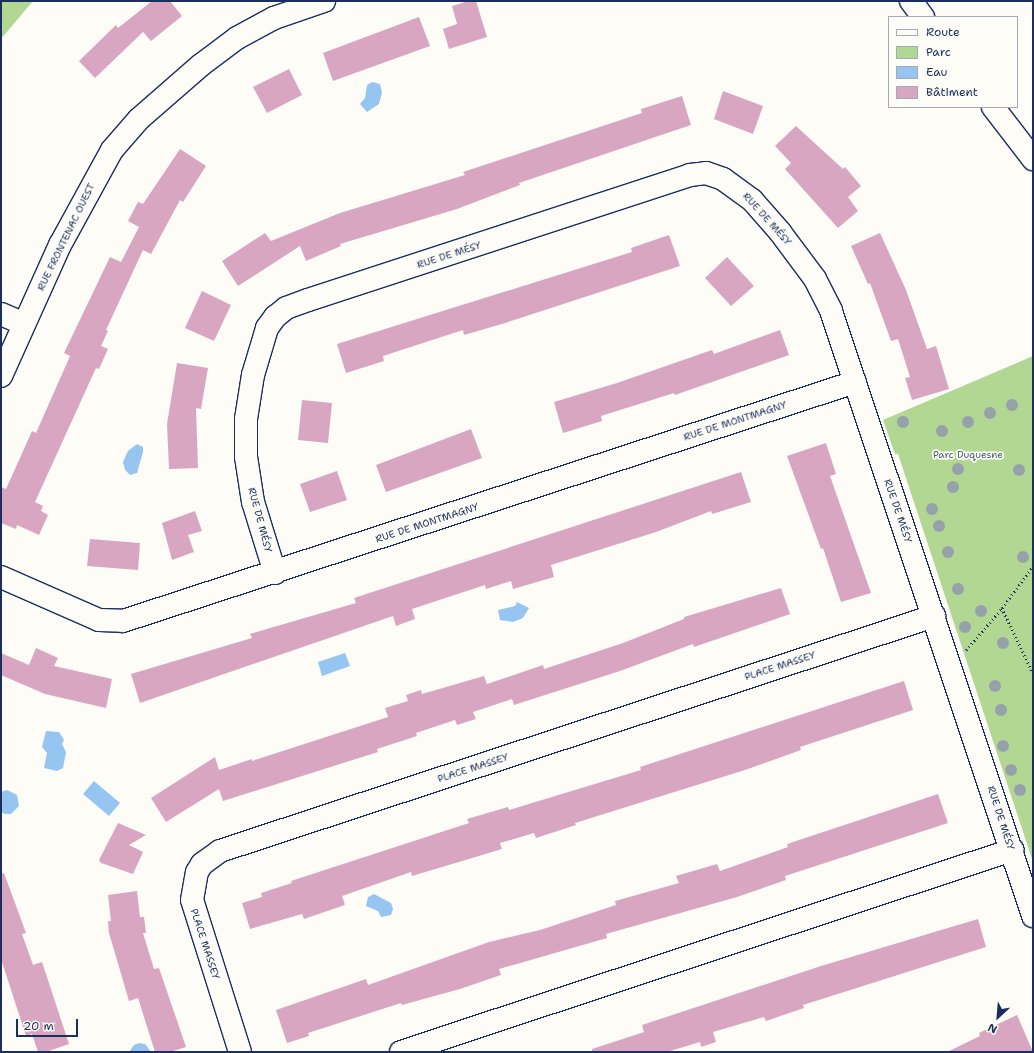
<!DOCTYPE html>
<html>
<head>
<meta charset="utf-8">
<style>
	body { margin:0 }
	#map { position:relative; width:1034px; height:1053px; overflow:hidden; background:#fdfcf7; font-family:"Shantell Sans",sans-serif }
	div>[style] { position:absolute }
	[style*='--x'] { left:calc(var(--x)*1px); top:calc(var(--y)*1px); width:calc(var(--w)*1px); rotate:calc(var(--a)*1deg) }
	.green>* { inset:0; background:#b2d793 }
	.water>* { inset:0; background:#96c5f1 }
	.building>* { inset:0; background:#d9a6c1 }
	.path>* { height:2.5px; margin-top:-1.25px; transform-origin:0; background:repeating-linear-gradient(90deg,#1b2f5e 0 1px,transparent 0 4px) }
	.roads { filter:drop-shadow(1px 0 #1b2f5e) drop-shadow(-1px 0 #1b2f5e) drop-shadow(0 1px #1b2f5e) drop-shadow(0 -1px #1b2f5e) }
	.minor>* { height:22px; margin:-11px; padding:0 11px; transform-origin:11px; border-radius:11px; background:#fdfcf7 }
	.tertiary>* { height:22px; margin:-11px; padding:0 11px; transform-origin:11px; border-radius:11px; background:#fdfcf7 }
	.trees>* { width:12px; height:12px; margin:-6px; border-radius:50%; background:#96a2aa }
	span { translate:-50% -50%; white-space:nowrap; text-align:center; line-height:1.15; -webkit-text-stroke:3.5px #fdfcf7; paint-order:stroke }
	.street-label { font-size:10px; color:#1b2f5e }
	.park-label { font-size:10px; color:#41596b }
	.frame { position:absolute; inset:0; border:2px solid #1b2f5e; pointer-events:none }
	.legend { position:absolute; left:888px; top:16px; width:130px; height:92px; box-sizing:border-box; background:#fdfcf7; border:1px solid #a3aaba; margin:0; padding:5px 7px; list-style:none; font-size:12px; color:#1b2f5e }
	.legend li { display:flex; align-items:center; gap:8px; height:20px }
	.legend b { width:20px; border:1px solid #a3aaba }
	.north { position:absolute; left:978px; top:997px; width:40px; height:40px; -webkit-text-stroke:3px #fdfcf7; paint-order:stroke; rotate:206deg; font-size:11px; font-weight:700; line-height:16px; text-align:center; color:#1b2f5e }
	.north::after { content:''; display:block; margin:auto; width:14px; height:18px; background:#1b2f5e; clip-path:polygon(50% 0,100% 100%,50% 72%,0 100%) }
	.scale { position:absolute; left:16px; top:1019px; width:62px; height:18px; box-sizing:border-box; border:2px solid #1b2f5e; border-top:0; padding-left:5px; font-size:12px; line-height:14px; white-space:nowrap; color:#1b2f5e; -webkit-text-stroke:3px #fdfcf7; paint-order:stroke }
</style>
</head>
<body>
<div id="map">
	<div class="green">
		<i style="clip-path:polygon(1px 1px,33px 1px,1px 39px)"></i>
		<i style="clip-path:polygon(1033px 356px,1033px 862px,898px 454px,895px 454px,883px 420px)"></i>
	</div>
	<div class="water">
		<i style="clip-path:polygon(372px 82px,380px 84px,382px 93px,379px 104px,367px 112px,360px 104px,365px 98px,367px 85px)"></i>
		<i style="clip-path:polygon(137px 444px,143px 447px,143px 452px,137px 473px,130px 475px,125px 470px,123px 462px,128px 451px)"></i>
		<i style="clip-path:polygon(517px 602px,529px 608px,523px 618px,513px 622px,500px 620px,498px 610px,515px 606px)"></i>
		<i style="clip-path:polygon(345px 653px,350px 666px,322px 676px,318px 662px)"></i>
		<i style="clip-path:polygon(46px 731px,59px 732px,64px 740px,62px 744px,66px 752px,63px 768px,57px 771px,44px 768px,47px 753px,42px 747px)"></i>
		<i style="clip-path:polygon(94px 781px,120px 803px,109px 816px,83px 794px)"></i>
		<i style="clip-path:polygon(7px 790px,17px 795px,19px 806px,11px 814px,5px 814px,1px 812px,1px 792px)"></i>
		<i style="clip-path:polygon(374px 894px,391px 903px,393px 909px,391px 915px,381px 917px,378px 911px,366px 906px,368px 897px)"></i>
		<i style="clip-path:polygon(139px 1043px,145px 1044px,151px 1052px,129px 1052px,134px 1045px)"></i>
	</div>
	<div class="building">
		<i style="clip-path:polygon(152px 1px,170px 1px,182px 16px,151px 41px,143px 32px,95px 78px,79px 61px,116px 25px,118px 28px)"></i>
		<i style="clip-path:polygon(469px 1px,476px 1px,487px 37px,449px 49px,443px 29px,457px 24px,452px 6px)"></i>
		<i style="clip-path:polygon(419px 17px,430px 46px,333px 81px,323px 53px)"></i>
		<i style="clip-path:polygon(289px 69px,302px 95px,267px 113px,253px 87px)"></i>
		<i style="clip-path:polygon(723px 91px,763px 106px,753px 134px,714px 119px)"></i>
		<i style="clip-path:polygon(682px 96px,691px 125px,519px 183px,520px 185px,457px 209px,340px 244px,341px 246px,306px 261px,300px 246px,238px 286px,222px 261px,265px 233px,271px 241px,340px 213px,465px 175px,463px 172px,642px 113px,641px 109px)"></i>
		<i style="clip-path:polygon(796px 126px,843px 169px,845px 167px,861px 186px,848px 197px,858px 211px,838px 228px,785px 169px,791px 163px,775px 146px)"></i>
		<i style="clip-path:polygon(180px 149px,206px 166px,183px 202px,180px 200px,151px 254px,143px 250px,106px 330px,108px 331px,101px 346px,108px 349px,99px 369px,96px 368px,35px 502px,43px 506px,41px 511px,48px 515px,39px 535px,17px 525px,16px 529px,1px 523px,1px 487px,6px 489px,32px 431px,36px 433px,70px 356px,64px 353px,110px 257px,121px 262px,139px 227px,128px 221px,138px 202px,143px 204px)"></i>
		<i style="clip-path:polygon(880px 233px,906px 290px,927px 349px,936px 346px,949px 389px,912px 400px,905px 378px,910px 377px,898px 339px,891px 341px,870px 283px,868px 284px,851px 246px)"></i>
		<i style="clip-path:polygon(669px 235px,680px 266px,502px 324px,464px 335px,463px 330px,383px 356px,384px 361px,346px 373px,337px 344px,632px 252px,631px 248px)"></i>
		<i style="clip-path:polygon(727px 257px,754px 286px,731px 306px,705px 278px)"></i>
		<i style="clip-path:polygon(202px 291px,231px 305px,214px 341px,185px 328px)"></i>
		<i style="clip-path:polygon(780px 330px,789px 355px,675px 395px,674px 393px,601px 416px,602px 421px,563px 433px,554px 402px,617px 383px,712px 350px,714px 354px)"></i>
		<i style="clip-path:polygon(177px 363px,208px 368px,201px 409px,196px 408px,198px 468px,169px 469px,167px 424px)"></i>
		<i style="clip-path:polygon(302px 400px,332px 403px,328px 443px,298px 440px)"></i>
		<i style="clip-path:polygon(471px 429px,482px 458px,386px 492px,376px 465px)"></i>
		<i style="clip-path:polygon(826px 443px,836px 474px,830px 476px,871px 593px,841px 602px,823px 548px,821px 549px,787px 456px)"></i>
		<i style="clip-path:polygon(337px 471px,347px 500px,310px 512px,300px 484px)"></i>
		<i style="clip-path:polygon(741px 472px,751px 502px,712px 514px,711px 511px,656px 532px,551px 565px,554px 577px,513px 589px,511px 581px,486px 589px,485px 585px,412px 609px,415px 619px,396px 626px,393px 616px,140px 703px,131px 674px,252px 638px,250px 634px,356px 603px,354px 598px)"></i>
		<i style="clip-path:polygon(195px 511px,202px 531px,188px 535px,194px 552px,172px 560px,162px 523px)"></i>
		<i style="clip-path:polygon(90px 539px,140px 543px,138px 570px,87px 566px)"></i>
		<i style="clip-path:polygon(781px 588px,790px 614px,694px 647px,693px 644px,620px 671px,514px 705px,512px 699px,473px 712px,476px 719px,457px 725px,455px 720px,416px 733px,417px 736px,377px 749px,378px 752px,223px 801px,219px 789px,166px 822px,151px 798px,215px 757px,219px 770px,252px 759px,252px 761px,388px 717px,385px 708px,408px 701px,406px 695px,421px 690px,422px 694px,484px 676px,487px 684px,543px 665px,544px 669px,623px 643px,684px 619px,684px 617px)"></i>
		<i style="clip-path:polygon(36px 648px,58px 658px,54px 666px,112px 679px,106px 708px,45px 694px,1px 675px,1px 653px,29px 665px)"></i>
		<i style="clip-path:polygon(904px 681px,913px 710px,800px 747px,801px 750px,745px 770px,575px 823px,576px 825px,536px 838px,534px 833px,500px 843px,502px 849px,412px 876px,411px 872px,342px 896px,345px 905px,304px 919px,302px 914px,250px 929px,242px 903px,262px 897px,261px 893px,292px 883px,291px 881px,469px 823px,467px 819px,508px 807px,509px 810px,641px 770px,640px 767px)"></i>
		<i style="clip-path:polygon(938px 794px,948px 823px,785px 876px,786px 880px,737px 897px,606px 934px,607px 938px,499px 969px,501px 975px,460px 989px,402px 1005px,401px 1003px,308px 1033px,309px 1036px,287px 1043px,276px 1010px,366px 979px,368px 985px,489px 942px,540px 930px,616px 905px,615px 901px,679px 883px,676px 876px,717px 864px,720px 871px,788px 847px,787px 844px)"></i>
		<i style="clip-path:polygon(118px 823px,146px 835px,129px 845px,143px 852px,133px 874px,101px 863px,99px 860px)"></i>
		<i style="clip-path:polygon(4px 873px,26px 933px,22px 934px,33px 965px,42px 962px,69px 1044px,46px 1052px,38px 1052px,32px 1034px,26px 1036px,1px 959px,1px 874px)"></i>
		<i style="clip-path:polygon(137px 891px,140px 917px,144px 917px,146px 933px,143px 933px,154px 969px,159px 968px,186px 1047px,170px 1052px,155px 1052px,138px 998px,129px 1001px,109px 933px,108px 921px,111px 921px,108px 895px)"></i>
		<i style="clip-path:polygon(978px 919px,986px 947px,803px 1005px,804px 1008px,766px 1021px,764px 1017px,713px 1032px,716px 1042px,701px 1047px,700px 1042px,667px 1052px,592px 1052px,592px 1049px,644px 1032px,642px 1025px,821px 966px)"></i>
		<i style="clip-path:polygon(1017px 1015px,1033px 1052px,947px 1052px,980px 1036px,979px 1033px)"></i>
	</div>
	<div class="path">
		<i style="--x:1002;--y:608;--w:72;--a:64.5"></i>
		<i style="--x:966;--y:650;--w:55;--a:-49.4"></i>
		<i style="--x:1002;--y:608;--w:52;--a:-53.6"></i>
	</div>
	<div class="roads">
		<div class="minor">
			<i style="--x:911;--y:1;--w:20;--a:53"></i>
			<i style="--x:993;--y:107;--w:66;--a:52.4"></i>
			<i style="--x:1;--y:376;--w:144;--a:-65.8"></i>
			<i style="--x:60;--y:245;--w:108;--a:-61.3"></i>
			<i style="--x:112;--y:150;--w:41;--a:-48.9"></i>
			<i style="--x:139;--y:119;--w:82;--a:-41.1"></i>
			<i style="--x:201;--y:65;--w:45;--a:-36.9"></i>
			<i style="--x:237;--y:38;--w:42;--a:-28.4"></i>
			<i style="--x:274;--y:18;--w:53;--a:-18.8"></i>
			<i style="--x:275;--y:573;--w:74;--a:-107.2"></i>
			<i style="--x:253;--y:502;--w:46;--a:-98.8"></i>
			<i style="--x:246;--y:457;--w:38;--a:-90"></i>
			<i style="--x:246;--y:419;--w:45;--a:-81"></i>
			<i style="--x:253;--y:375;--w:49;--a:-73.4"></i>
			<i style="--x:267;--y:328;--w:14;--a:-54"></i>
			<i style="--x:275;--y:317;--w:14;--a:-39"></i>
			<i style="--x:286;--y:308;--w:23;--a:-20"></i>
			<i style="--x:308;--y:300;--w:402;--a:-18.1"></i>
			<i style="--x:690;--y:175;--w:16;--a:-7"></i>
			<i style="--x:706;--y:173;--w:18;--a:19"></i>
			<i style="--x:723;--y:179;--w:36;--a:36"></i>
			<i style="--x:752;--y:200;--w:43;--a:48.8"></i>
			<i style="--x:780;--y:232;--w:59;--a:53.3"></i>
			<i style="--x:815;--y:279;--w:36;--a:63"></i>
			<i style="--x:831;--y:311;--w:638;--a:71.54"></i>
			<i style="--x:1;--y:577;--w:107;--a:23.7"></i>
			<i style="--x:99;--y:620;--w:24;--a:2"></i>
			<i style="--x:123;--y:621;--w:770;--a:-18.08"></i>
			<i style="--x:240;--y:1052;--w:159;--a:-107.5"></i>
			<i style="--x:192;--y:900;--w:28;--a:-80"></i>
			<i style="--x:197;--y:872;--w:9;--a:-58"></i>
			<i style="--x:202;--y:864;--w:22;--a:-36"></i>
			<i style="--x:220;--y:851;--w:752;--a:-18.22"></i>
			<i style="--x:401;--y:1052;--w:644;--a:-18.29"></i>
		</div>
		<div class="tertiary">
			<i style="--x:1;--y:314;--w:25;--a:23"></i>
		</div>
	</div>
	<div class="trees">
		<i style="left:1012px;top:405px"></i>
		<i style="left:990px;top:413px"></i>
		<i style="left:903px;top:422px"></i>
		<i style="left:968px;top:422px"></i>
		<i style="left:942px;top:431px"></i>
		<i style="left:958px;top:469px"></i>
		<i style="left:1019px;top:470px"></i>
		<i style="left:953px;top:487px"></i>
		<i style="left:932px;top:509px"></i>
		<i style="left:939px;top:526px"></i>
		<i style="left:948px;top:552px"></i>
		<i style="left:1023px;top:557px"></i>
		<i style="left:958px;top:589px"></i>
		<i style="left:981px;top:611px"></i>
		<i style="left:965px;top:627px"></i>
		<i style="left:1003px;top:643px"></i>
		<i style="left:995px;top:686px"></i>
		<i style="left:1001px;top:710px"></i>
		<i style="left:1003px;top:746px"></i>
		<i style="left:1011px;top:770px"></i>
		<i style="left:1020px;top:790px"></i>
	</div>
	<div class="street-label">
		<span style="left:767px;top:219px;rotate:48deg">RUE DE MÉSY</span>
		<span style="left:66px;top:237px;rotate:-64deg">RUE FRONTENAC OUEST</span>
		<span style="left:449px;top:255px;rotate:-18deg">RUE DE MÉSY</span>
		<span style="left:735px;top:421px;rotate:-18deg">RUE DE MONTMAGNY</span>
		<span style="left:898px;top:511px;rotate:71deg">RUE DE MÉSY</span>
		<span style="left:260px;top:520px;rotate:75deg">RUE DE MÉSY</span>
		<span style="left:427px;top:523px;rotate:-18deg">RUE DE MONTMAGNY</span>
		<span style="left:780px;top:666px;rotate:-18deg">PLACE MASSEY</span>
		<span style="left:473px;top:768px;rotate:-18deg">PLACE MASSEY</span>
		<span style="left:1001px;top:818px;rotate:72deg">RUE DE MÉSY</span>
		<span style="left:205px;top:944px;rotate:72deg">PLACE MASSEY</span>
	</div>
	<div class="park-label">
		<span style="left:968px;top:455px">Parc Duquesne</span>
	</div>
	<div class="frame"></div>
	<ul class="legend">
	<li><b style="height:5px;background:#fdfcf7"></b>Route</li>
	<li><b style="height:11px;background:#b2d793"></b>Parc</li>
	<li><b style="height:11px;background:#96c5f1"></b>Eau</li>
	<li><b style="height:11px;background:#d9a6c1"></b>Bâtiment</li>
	</ul>
	<div class="north">N</div>
	<div class="scale">20 m</div>
</div>
</body>
</html>
